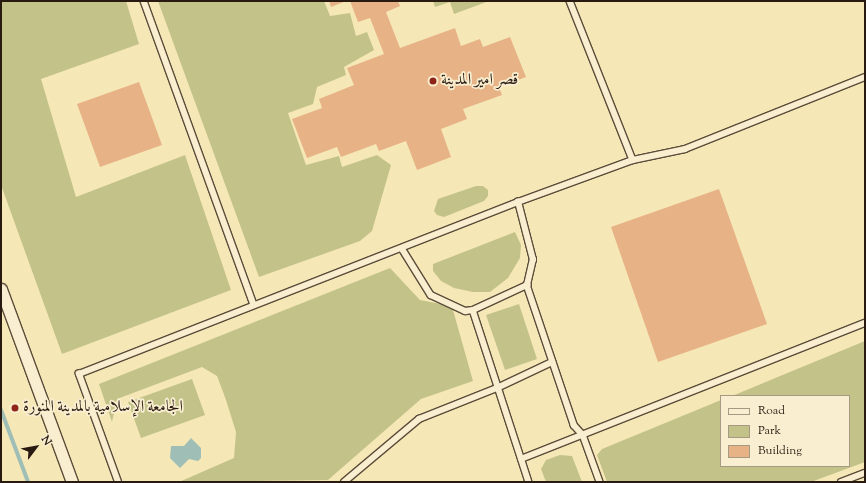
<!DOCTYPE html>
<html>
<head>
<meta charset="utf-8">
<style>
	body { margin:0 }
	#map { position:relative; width:866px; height:483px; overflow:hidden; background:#f6e7b7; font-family:"Sorts Mill Goudy",Amiri,serif }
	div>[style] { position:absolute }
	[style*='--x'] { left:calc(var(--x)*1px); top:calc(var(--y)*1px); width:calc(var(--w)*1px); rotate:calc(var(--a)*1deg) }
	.green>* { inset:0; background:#c3c389 }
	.water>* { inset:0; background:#9ebeb6 }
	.stream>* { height:4px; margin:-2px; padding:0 2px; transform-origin:2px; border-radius:2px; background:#9ebeb6 }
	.building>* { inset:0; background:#e7b386 }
	.roads { filter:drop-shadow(1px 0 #5c4c3a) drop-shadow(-1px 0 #5c4c3a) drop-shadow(0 1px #5c4c3a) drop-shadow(0 -1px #5c4c3a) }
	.lane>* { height:5.5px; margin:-2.75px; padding:0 2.75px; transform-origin:2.75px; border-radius:2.75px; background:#f9efd0 }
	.street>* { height:11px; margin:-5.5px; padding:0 5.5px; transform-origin:5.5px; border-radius:5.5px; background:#f9efd0 }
	.dots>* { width:11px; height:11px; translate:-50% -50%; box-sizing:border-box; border:2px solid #f9efd0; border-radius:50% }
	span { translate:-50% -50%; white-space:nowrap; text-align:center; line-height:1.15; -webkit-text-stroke:3.5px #f9efd0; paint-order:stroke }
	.poi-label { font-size:16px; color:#281911 }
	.left { translate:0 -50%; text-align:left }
	.frame { position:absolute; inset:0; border:2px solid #281911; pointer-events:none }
	.legend { position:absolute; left:720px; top:395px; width:130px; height:72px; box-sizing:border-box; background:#f9efd0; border:1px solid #a59984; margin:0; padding:5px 7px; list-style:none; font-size:12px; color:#281911 }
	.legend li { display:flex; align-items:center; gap:8px; height:20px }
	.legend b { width:20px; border:1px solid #a59984 }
	.north { position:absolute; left:16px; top:427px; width:40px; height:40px; -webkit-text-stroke:3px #f9efd0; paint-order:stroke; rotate:58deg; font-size:11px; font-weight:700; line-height:16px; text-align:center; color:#281911 }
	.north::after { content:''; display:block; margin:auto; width:14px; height:18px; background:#281911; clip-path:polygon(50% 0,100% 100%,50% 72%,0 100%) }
</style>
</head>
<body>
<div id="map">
	<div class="green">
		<i style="clip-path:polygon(1px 1px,126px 1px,139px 44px,41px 79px,76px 197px,185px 155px,231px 290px,62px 354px,1px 185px)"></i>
		<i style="clip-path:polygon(158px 1px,324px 1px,330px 16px,350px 13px,356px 36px,367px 32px,374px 50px,344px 67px,346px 75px,317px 87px,313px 104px,288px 113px,306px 165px,339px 156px,342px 167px,377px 155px,391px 165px,372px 231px,360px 241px,259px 277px)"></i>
		<i style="clip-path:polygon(433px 1px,489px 1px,454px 14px,450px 2px,435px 7px)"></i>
		<i style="clip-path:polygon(476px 186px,483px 186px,488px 190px,488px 196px,484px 201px,444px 217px,437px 215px,434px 211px,438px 199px)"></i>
		<i style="clip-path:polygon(515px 232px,521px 245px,520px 258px,508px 278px,490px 292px,473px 292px,454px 288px,441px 281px,433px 271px,433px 264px)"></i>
		<i style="clip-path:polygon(390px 268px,420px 300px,441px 304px,453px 310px,473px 381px,421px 399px,328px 480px,179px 482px,234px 458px,236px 432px,226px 400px,217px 376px,202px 367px,117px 399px,112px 422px,99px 384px)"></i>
		<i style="clip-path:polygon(519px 304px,537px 359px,505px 370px,486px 315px)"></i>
		<i style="clip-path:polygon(865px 341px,865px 462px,811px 482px,607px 482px,597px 455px,602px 449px,721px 400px,721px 466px,849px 466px,849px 396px,732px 396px)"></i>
		<i style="clip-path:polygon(192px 379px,205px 415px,141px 438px,128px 402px)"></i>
		<i style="clip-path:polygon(560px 455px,572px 456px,582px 482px,546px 482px,541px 469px,546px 460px)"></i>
	</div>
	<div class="water">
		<i style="clip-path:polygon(191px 438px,201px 448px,201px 458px,198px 461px,189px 459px,180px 468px,170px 458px,171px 446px,184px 446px)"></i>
	</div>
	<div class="stream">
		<i style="--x:1;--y:410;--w:77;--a:69.4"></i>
	</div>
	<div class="building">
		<i style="clip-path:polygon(329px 1px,346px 1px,331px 7px)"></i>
		<i style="clip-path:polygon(350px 1px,398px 1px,400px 6px,386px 12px,400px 48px,455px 28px,461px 46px,480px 39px,483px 47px,510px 37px,526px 77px,499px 87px,502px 95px,463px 109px,467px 119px,441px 129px,451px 157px,417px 170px,406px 141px,379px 151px,376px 144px,341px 157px,337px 147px,307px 158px,292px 119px,322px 108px,319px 99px,354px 85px,347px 68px,384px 54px,370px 18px,358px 22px)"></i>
		<i style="clip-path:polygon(139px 82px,162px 145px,100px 167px,77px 104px)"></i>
		<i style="clip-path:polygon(719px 189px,767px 324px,658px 362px,611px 227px)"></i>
	</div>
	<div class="roads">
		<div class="lane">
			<i style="--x:144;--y:1;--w:323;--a:70.1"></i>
			<i style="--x:570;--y:1;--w:171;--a:68.4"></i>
			<i style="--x:403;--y:250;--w:53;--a:58.1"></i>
			<i style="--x:431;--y:295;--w:38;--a:25"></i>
			<i style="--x:465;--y:311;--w:8;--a:-7"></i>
			<i style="--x:473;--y:310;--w:60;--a:-24.8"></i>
			<i style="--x:527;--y:285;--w:26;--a:-77"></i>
			<i style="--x:533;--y:260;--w:60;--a:-104.5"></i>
			<i style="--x:527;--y:285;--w:148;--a:71.4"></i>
			<i style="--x:574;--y:425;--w:13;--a:48"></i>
			<i style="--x:583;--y:435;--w:50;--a:70.1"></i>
			<i style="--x:473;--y:310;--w:181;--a:72"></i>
			<i style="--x:521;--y:459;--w:370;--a:-21.6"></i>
			<i style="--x:118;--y:482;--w:115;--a:-109.9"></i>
			<i style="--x:79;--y:374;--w:471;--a:-21.4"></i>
			<i style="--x:518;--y:202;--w:122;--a:-20.1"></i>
			<i style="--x:633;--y:160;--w:53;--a:-11.9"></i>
			<i style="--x:685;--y:149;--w:194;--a:-21.8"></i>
			<i style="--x:344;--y:482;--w:98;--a:-40"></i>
			<i style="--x:419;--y:419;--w:84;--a:-21.7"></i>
			<i style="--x:497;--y:388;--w:61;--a:-25.3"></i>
			<i style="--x:841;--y:482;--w:26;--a:-21"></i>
		</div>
		<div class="street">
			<i style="--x:1;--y:289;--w:206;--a:69.8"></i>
		</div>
	</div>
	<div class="dots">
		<i style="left:433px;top:81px;background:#8f2418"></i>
		<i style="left:15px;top:408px;background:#8f2418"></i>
	</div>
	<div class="poi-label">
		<span class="left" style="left:441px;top:81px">قصر امير المدينة</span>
		<span class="left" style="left:23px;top:408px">الجامعة الإسلامية بالمدينة المنورة</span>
	</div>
	<div class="frame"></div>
	<ul class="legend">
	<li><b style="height:5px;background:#f9efd0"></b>Road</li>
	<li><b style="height:11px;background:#c3c389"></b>Park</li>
	<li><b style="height:11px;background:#e7b386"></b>Building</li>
	</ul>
	<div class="north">N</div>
</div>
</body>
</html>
